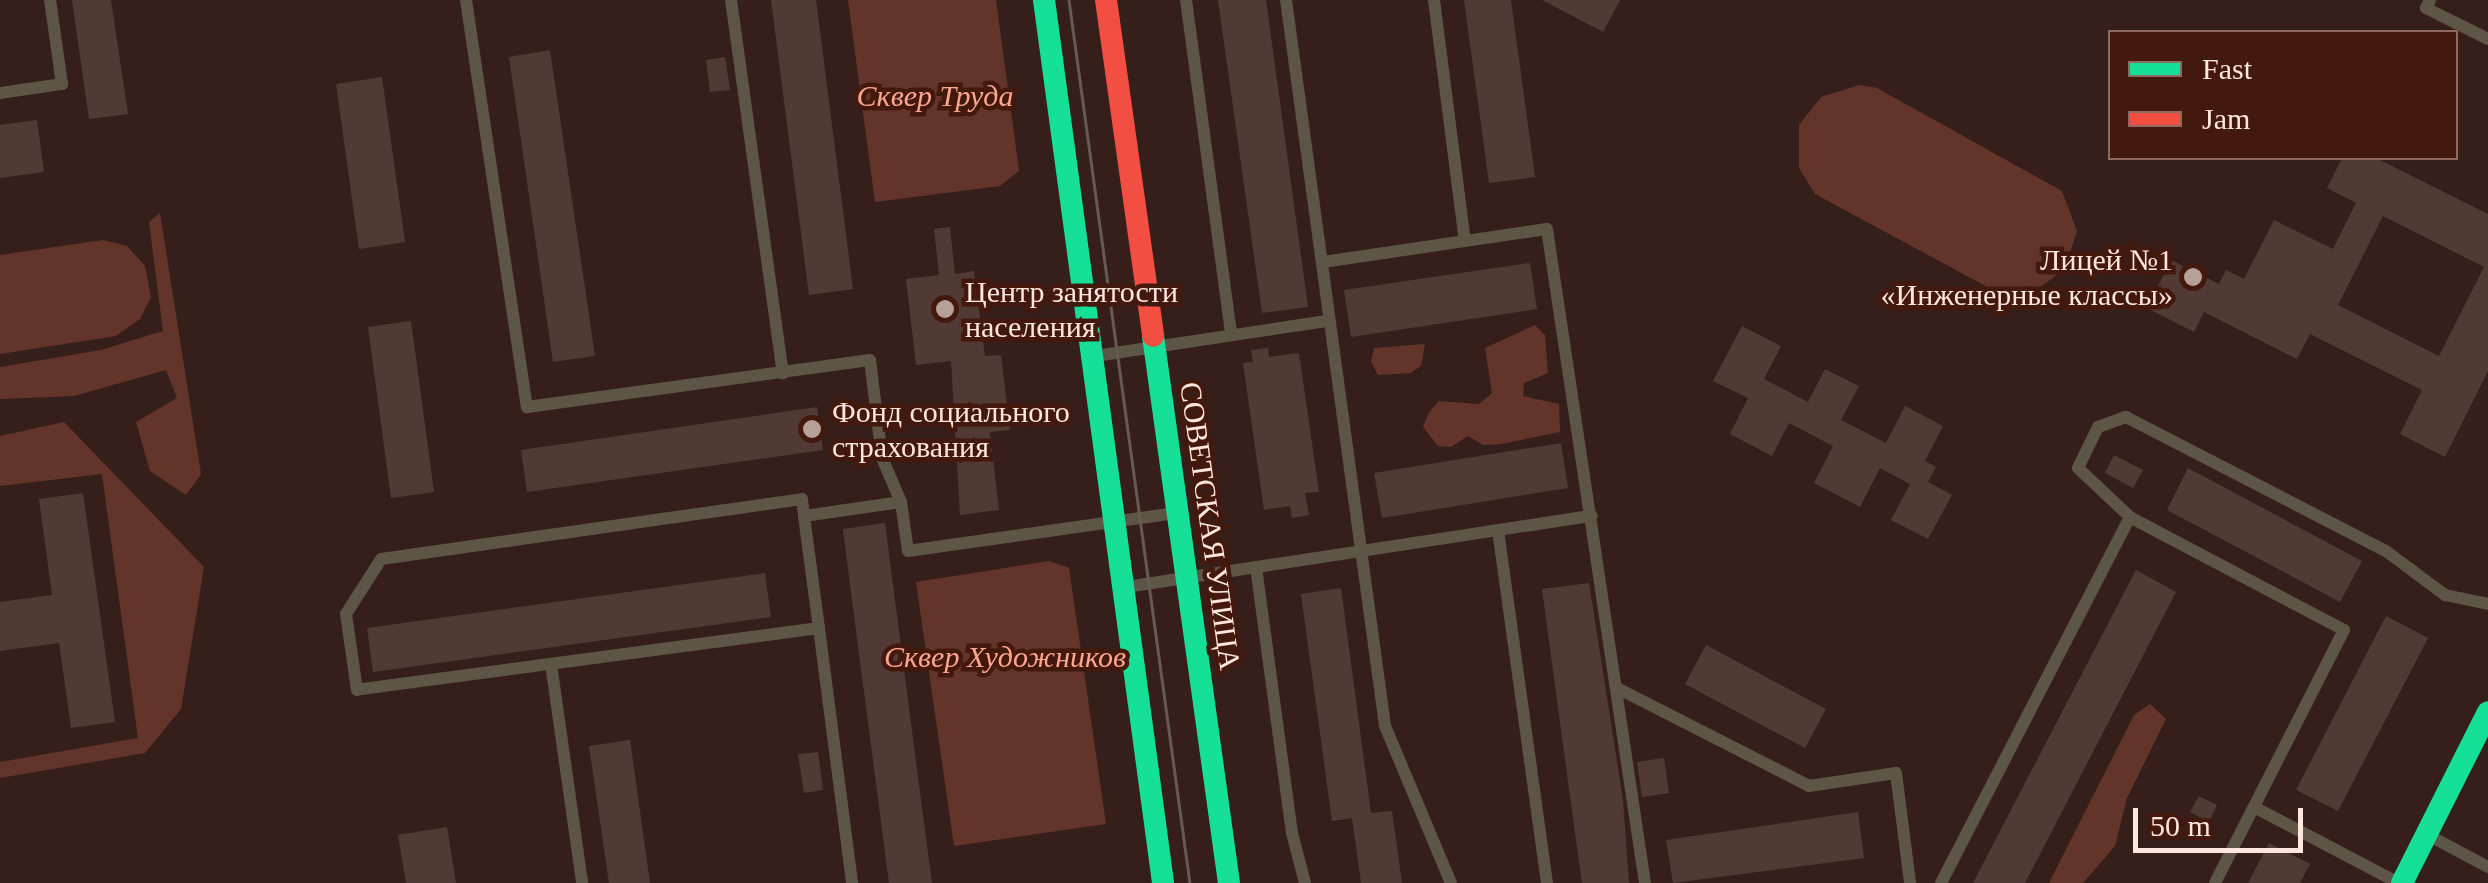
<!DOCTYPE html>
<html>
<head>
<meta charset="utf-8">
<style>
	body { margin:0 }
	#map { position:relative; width:2488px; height:883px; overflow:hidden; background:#361f1a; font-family:Georgia,serif }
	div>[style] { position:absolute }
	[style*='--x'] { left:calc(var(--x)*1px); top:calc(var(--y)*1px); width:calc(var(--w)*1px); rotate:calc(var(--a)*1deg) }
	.green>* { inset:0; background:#63352a }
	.building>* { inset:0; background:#523a34 }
	.lane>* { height:12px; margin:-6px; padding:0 6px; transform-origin:6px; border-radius:6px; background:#5d5545 }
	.fast>* { height:22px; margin:-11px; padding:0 11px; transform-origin:11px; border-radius:11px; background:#16e098 }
	.jam>* { height:22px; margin:-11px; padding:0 11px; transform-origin:11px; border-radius:11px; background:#f24e42 }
	.tram>* { height:2.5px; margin:-1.25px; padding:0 1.25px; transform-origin:1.25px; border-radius:1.25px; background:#665b51 }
	.dots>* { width:28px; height:28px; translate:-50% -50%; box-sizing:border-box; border:5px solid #43180d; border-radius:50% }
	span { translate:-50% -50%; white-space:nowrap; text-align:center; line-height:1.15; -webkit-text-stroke:9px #43180d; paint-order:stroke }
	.park-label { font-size:30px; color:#fba690; font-style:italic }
	.poi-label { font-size:30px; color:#fee6df }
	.right { translate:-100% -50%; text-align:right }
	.left { translate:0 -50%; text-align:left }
	.street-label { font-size:30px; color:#fee6df }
	.legend { position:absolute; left:2108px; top:30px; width:350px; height:130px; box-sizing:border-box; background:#43180d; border:2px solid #8e6a61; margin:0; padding:12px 18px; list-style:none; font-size:30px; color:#fee6df }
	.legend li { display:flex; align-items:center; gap:20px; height:50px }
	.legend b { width:50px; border:2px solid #8e6a61 }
	.scale { position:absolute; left:2133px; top:808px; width:170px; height:45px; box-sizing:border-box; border:5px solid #fee6df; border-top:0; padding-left:12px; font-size:30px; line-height:35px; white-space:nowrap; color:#fee6df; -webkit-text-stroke:8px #43180d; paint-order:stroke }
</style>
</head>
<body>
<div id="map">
	<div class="green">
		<i style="clip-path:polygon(848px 0,996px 0,1019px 171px,1000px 186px,875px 202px)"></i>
		<i style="clip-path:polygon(1860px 85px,1877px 88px,2062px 191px,2077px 231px,2065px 268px,2037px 290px,1993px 290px,1815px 194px,1799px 168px,1799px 125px,1821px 97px)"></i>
		<i style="clip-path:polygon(160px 213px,201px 474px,186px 495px,150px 471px,136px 422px,177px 398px,166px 370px,74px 396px,0 399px,0 367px,101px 350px,163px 331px,149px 222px)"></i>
		<i style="clip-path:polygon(103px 240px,127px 246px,145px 266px,151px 297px,140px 319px,116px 336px,0 354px,0 255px)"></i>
		<i style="clip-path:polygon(1535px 325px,1545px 335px,1548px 373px,1524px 383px,1523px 396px,1559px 404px,1560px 432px,1501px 444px,1483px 445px,1468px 436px,1451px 447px,1438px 446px,1423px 427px,1428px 414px,1439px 401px,1479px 404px,1492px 393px,1485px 348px)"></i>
		<i style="clip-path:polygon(1425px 344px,1421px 366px,1410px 373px,1378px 375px,1371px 362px,1374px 348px)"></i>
		<i style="clip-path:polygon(64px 422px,204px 567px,181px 709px,145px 753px,0 778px,0 762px,138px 738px,102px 474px,0 486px,0 436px)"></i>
		<i style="clip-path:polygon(1049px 561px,1069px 568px,1106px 824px,954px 846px,916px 582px)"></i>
		<i style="clip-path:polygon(2150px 704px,2166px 719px,2127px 798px,2115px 846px,2083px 883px,2049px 883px,2134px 715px)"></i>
	</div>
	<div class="building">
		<i style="clip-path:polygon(72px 0,111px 0,128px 114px,89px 119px)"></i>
		<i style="clip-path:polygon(771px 0,816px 0,853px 289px,809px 295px)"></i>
		<i style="clip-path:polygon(1218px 0,1266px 0,1308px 307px,1262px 313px)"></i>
		<i style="clip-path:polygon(1464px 0,1511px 0,1535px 177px,1489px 183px)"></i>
		<i style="clip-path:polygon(1542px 0,1620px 0,1603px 32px)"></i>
		<i style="clip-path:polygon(550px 50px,595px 356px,553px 362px,509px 57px)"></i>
		<i style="clip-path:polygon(725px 57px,730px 90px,710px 92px,706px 60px)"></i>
		<i style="clip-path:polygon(382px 77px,405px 242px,359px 249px,336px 84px)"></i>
		<i style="clip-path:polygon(37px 120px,44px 172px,0 178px,0 125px)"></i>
		<i style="clip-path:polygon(evenodd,2342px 158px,2376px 158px,2488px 214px,2488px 371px,2445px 457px,2400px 434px,2422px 390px,2310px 334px,2297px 359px,2204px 312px,2194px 332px,2147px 308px,2171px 260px,2219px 284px,2226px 270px,2244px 279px,2274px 220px,2333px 249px,2356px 203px,2327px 188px,2342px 158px,2383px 216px,2484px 267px,2439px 356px,2338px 305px,2383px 216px)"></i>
		<i style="clip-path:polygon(950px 227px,955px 274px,974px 271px,985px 356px,1001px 355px,1010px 430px,990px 432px,999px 510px,960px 515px,951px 361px,916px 365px,906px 279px,939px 275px,934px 229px)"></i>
		<i style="clip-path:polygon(1530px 263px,1537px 309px,1351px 337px,1344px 290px)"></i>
		<i style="clip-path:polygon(411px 321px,434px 492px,391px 498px,368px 327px)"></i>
		<i style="clip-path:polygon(1742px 326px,1781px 346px,1764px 379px,1808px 402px,1825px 369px,1859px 386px,1841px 420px,1886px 443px,1905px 406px,1943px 426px,1925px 461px,1936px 467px,1928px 482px,1952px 495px,1928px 539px,1891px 520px,1910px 484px,1880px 468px,1860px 507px,1814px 483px,1833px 446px,1789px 423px,1772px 456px,1730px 434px,1748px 398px,1713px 381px)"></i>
		<i style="clip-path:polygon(1268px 348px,1269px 357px,1299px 353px,1319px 492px,1305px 493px,1309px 515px,1292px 518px,1290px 506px,1264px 510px,1243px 363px,1253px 362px,1251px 350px)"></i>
		<i style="clip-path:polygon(817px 407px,823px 450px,527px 492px,521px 450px)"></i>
		<i style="clip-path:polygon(1561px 443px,1568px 488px,1382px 518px,1374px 473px)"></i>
		<i style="clip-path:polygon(2114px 455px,2143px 470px,2133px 488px,2105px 473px)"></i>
		<i style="clip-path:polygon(2188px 468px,2362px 561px,2340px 602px,2167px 510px)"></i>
		<i style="clip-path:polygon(83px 493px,115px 722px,71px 728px,59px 643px,0 651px,0 602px,52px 595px,39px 499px)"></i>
		<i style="clip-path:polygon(885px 523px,922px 808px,932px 883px,889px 883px,849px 577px,843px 529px)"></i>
		<i style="clip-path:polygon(2136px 570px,2176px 592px,2025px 883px,1973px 883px)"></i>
		<i style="clip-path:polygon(765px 573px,771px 617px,373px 672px,367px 628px)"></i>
		<i style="clip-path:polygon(1589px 583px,1623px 800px,1629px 883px,1582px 883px,1572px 811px,1542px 589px)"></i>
		<i style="clip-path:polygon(1341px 588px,1371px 813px,1392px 811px,1402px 883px,1361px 883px,1352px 818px,1332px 821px,1301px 594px)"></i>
		<i style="clip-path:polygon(2386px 616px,2428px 638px,2338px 811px,2296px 790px)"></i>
		<i style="clip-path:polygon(1706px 645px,1826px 709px,1805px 748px,1685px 684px)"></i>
		<i style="clip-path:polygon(630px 740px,650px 883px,609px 883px,589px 746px)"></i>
		<i style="clip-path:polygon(818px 752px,823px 790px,804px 793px,798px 754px)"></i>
		<i style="clip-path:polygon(1664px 758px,1669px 793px,1642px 797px,1637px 762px)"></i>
		<i style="clip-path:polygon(2199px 796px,2217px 805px,2209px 822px,2190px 812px)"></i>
		<i style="clip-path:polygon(1858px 812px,1864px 858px,1673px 883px,1666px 840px)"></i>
		<i style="clip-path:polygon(447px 827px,456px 883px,406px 883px,398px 835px)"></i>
		<i style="clip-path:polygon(2269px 843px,2310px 864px,2300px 883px,2248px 883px)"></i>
	</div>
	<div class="lane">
		<i style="--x:466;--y:0;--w:412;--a:81.5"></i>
		<i style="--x:527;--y:407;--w:346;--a:-7.8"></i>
		<i style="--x:870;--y:360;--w:99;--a:83"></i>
		<i style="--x:882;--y:458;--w:48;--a:66.6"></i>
		<i style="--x:731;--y:0;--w:377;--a:82.1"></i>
		<i style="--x:1186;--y:0;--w:338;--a:82.3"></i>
		<i style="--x:1286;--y:0;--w:733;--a:82.23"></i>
		<i style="--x:1385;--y:726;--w:170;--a:67.2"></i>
		<i style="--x:1434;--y:0;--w:243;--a:82.7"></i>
		<i style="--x:2430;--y:0;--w:9;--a:117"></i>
		<i style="--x:2426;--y:8;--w:69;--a:26.6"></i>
		<i style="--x:0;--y:93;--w:63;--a:-8.3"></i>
		<i style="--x:62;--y:84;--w:85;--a:-98.1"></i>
		<i style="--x:1323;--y:262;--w:226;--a:-8.4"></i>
		<i style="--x:1547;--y:229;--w:661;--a:81.48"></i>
		<i style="--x:1095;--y:356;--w:234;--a:-8.6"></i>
		<i style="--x:804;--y:516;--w:98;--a:-8.2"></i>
		<i style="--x:901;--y:502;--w:49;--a:81.9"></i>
		<i style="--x:908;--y:551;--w:270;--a:-8.1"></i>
		<i style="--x:1498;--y:530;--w:356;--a:82.1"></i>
		<i style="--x:1256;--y:567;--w:268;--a:82.3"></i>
		<i style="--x:1292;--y:833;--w:52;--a:75.4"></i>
		<i style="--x:1126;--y:587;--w:471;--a:-8.7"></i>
		<i style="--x:819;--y:628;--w:466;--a:172.4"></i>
		<i style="--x:357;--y:690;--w:77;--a:-98.2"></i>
		<i style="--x:346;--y:614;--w:65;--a:-57.5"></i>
		<i style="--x:381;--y:559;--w:425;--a:-8.1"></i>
		<i style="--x:802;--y:499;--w:17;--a:83"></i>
		<i style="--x:804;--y:516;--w:113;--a:82.4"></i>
		<i style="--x:819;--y:628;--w:257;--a:82.6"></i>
		<i style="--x:551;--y:664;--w:221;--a:81.9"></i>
		<i style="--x:1617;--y:688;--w:216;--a:27"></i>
		<i style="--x:1809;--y:786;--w:88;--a:-8.5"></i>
		<i style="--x:1896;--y:773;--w:111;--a:82.7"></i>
		<i style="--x:2254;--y:807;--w:164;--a:27.7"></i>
		<i style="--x:2428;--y:835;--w:68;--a:28.1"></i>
		<i style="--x:1941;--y:883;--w:412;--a:-62.7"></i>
		<i style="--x:2215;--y:883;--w:284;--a:-63"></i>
		<i style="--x:2344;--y:630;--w:242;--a:-152.2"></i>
		<i style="--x:2130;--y:517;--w:71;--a:-136.7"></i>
		<i style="--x:2078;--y:468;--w:46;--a:-64"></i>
		<i style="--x:2098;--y:427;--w:30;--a:-20"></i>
		<i style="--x:2126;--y:417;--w:292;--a:27.3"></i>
		<i style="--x:2386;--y:551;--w:74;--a:36.7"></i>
		<i style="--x:2445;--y:595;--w:44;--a:11.8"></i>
	</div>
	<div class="fast">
		<i style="--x:1044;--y:0;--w:891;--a:82.32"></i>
		<i style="--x:1153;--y:336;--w:552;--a:82.09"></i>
		<i style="--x:2402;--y:883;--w:191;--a:-63.3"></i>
	</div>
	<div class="jam">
		<i style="--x:1106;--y:0;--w:339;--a:82"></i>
	</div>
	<div class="tram">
		<i style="--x:1069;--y:0;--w:891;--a:82.2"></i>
	</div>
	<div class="dots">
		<i style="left:2193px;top:277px;background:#b8a09a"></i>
		<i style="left:945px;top:309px;background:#b8a09a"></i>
		<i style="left:812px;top:429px;background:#b8a09a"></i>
	</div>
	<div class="park-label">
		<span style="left:935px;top:96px">Сквер Труда</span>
		<span style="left:1005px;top:657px">Сквер Художников</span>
	</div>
	<div class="poi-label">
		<span class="right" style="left:2173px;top:277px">Лицей №1<br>«Инженерные классы»</span>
		<span class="left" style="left:965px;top:309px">Центр занятости<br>населения</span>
		<span class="left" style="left:832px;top:429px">Фонд социального<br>страхования</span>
	</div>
	<div class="street-label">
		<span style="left:1210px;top:526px;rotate:82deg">СОВЕТСКАЯ УЛИЦА</span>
	</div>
	<ul class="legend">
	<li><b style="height:12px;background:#16e098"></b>Fast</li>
	<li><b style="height:12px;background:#f24e42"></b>Jam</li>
	</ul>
	<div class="scale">50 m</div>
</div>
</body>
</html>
